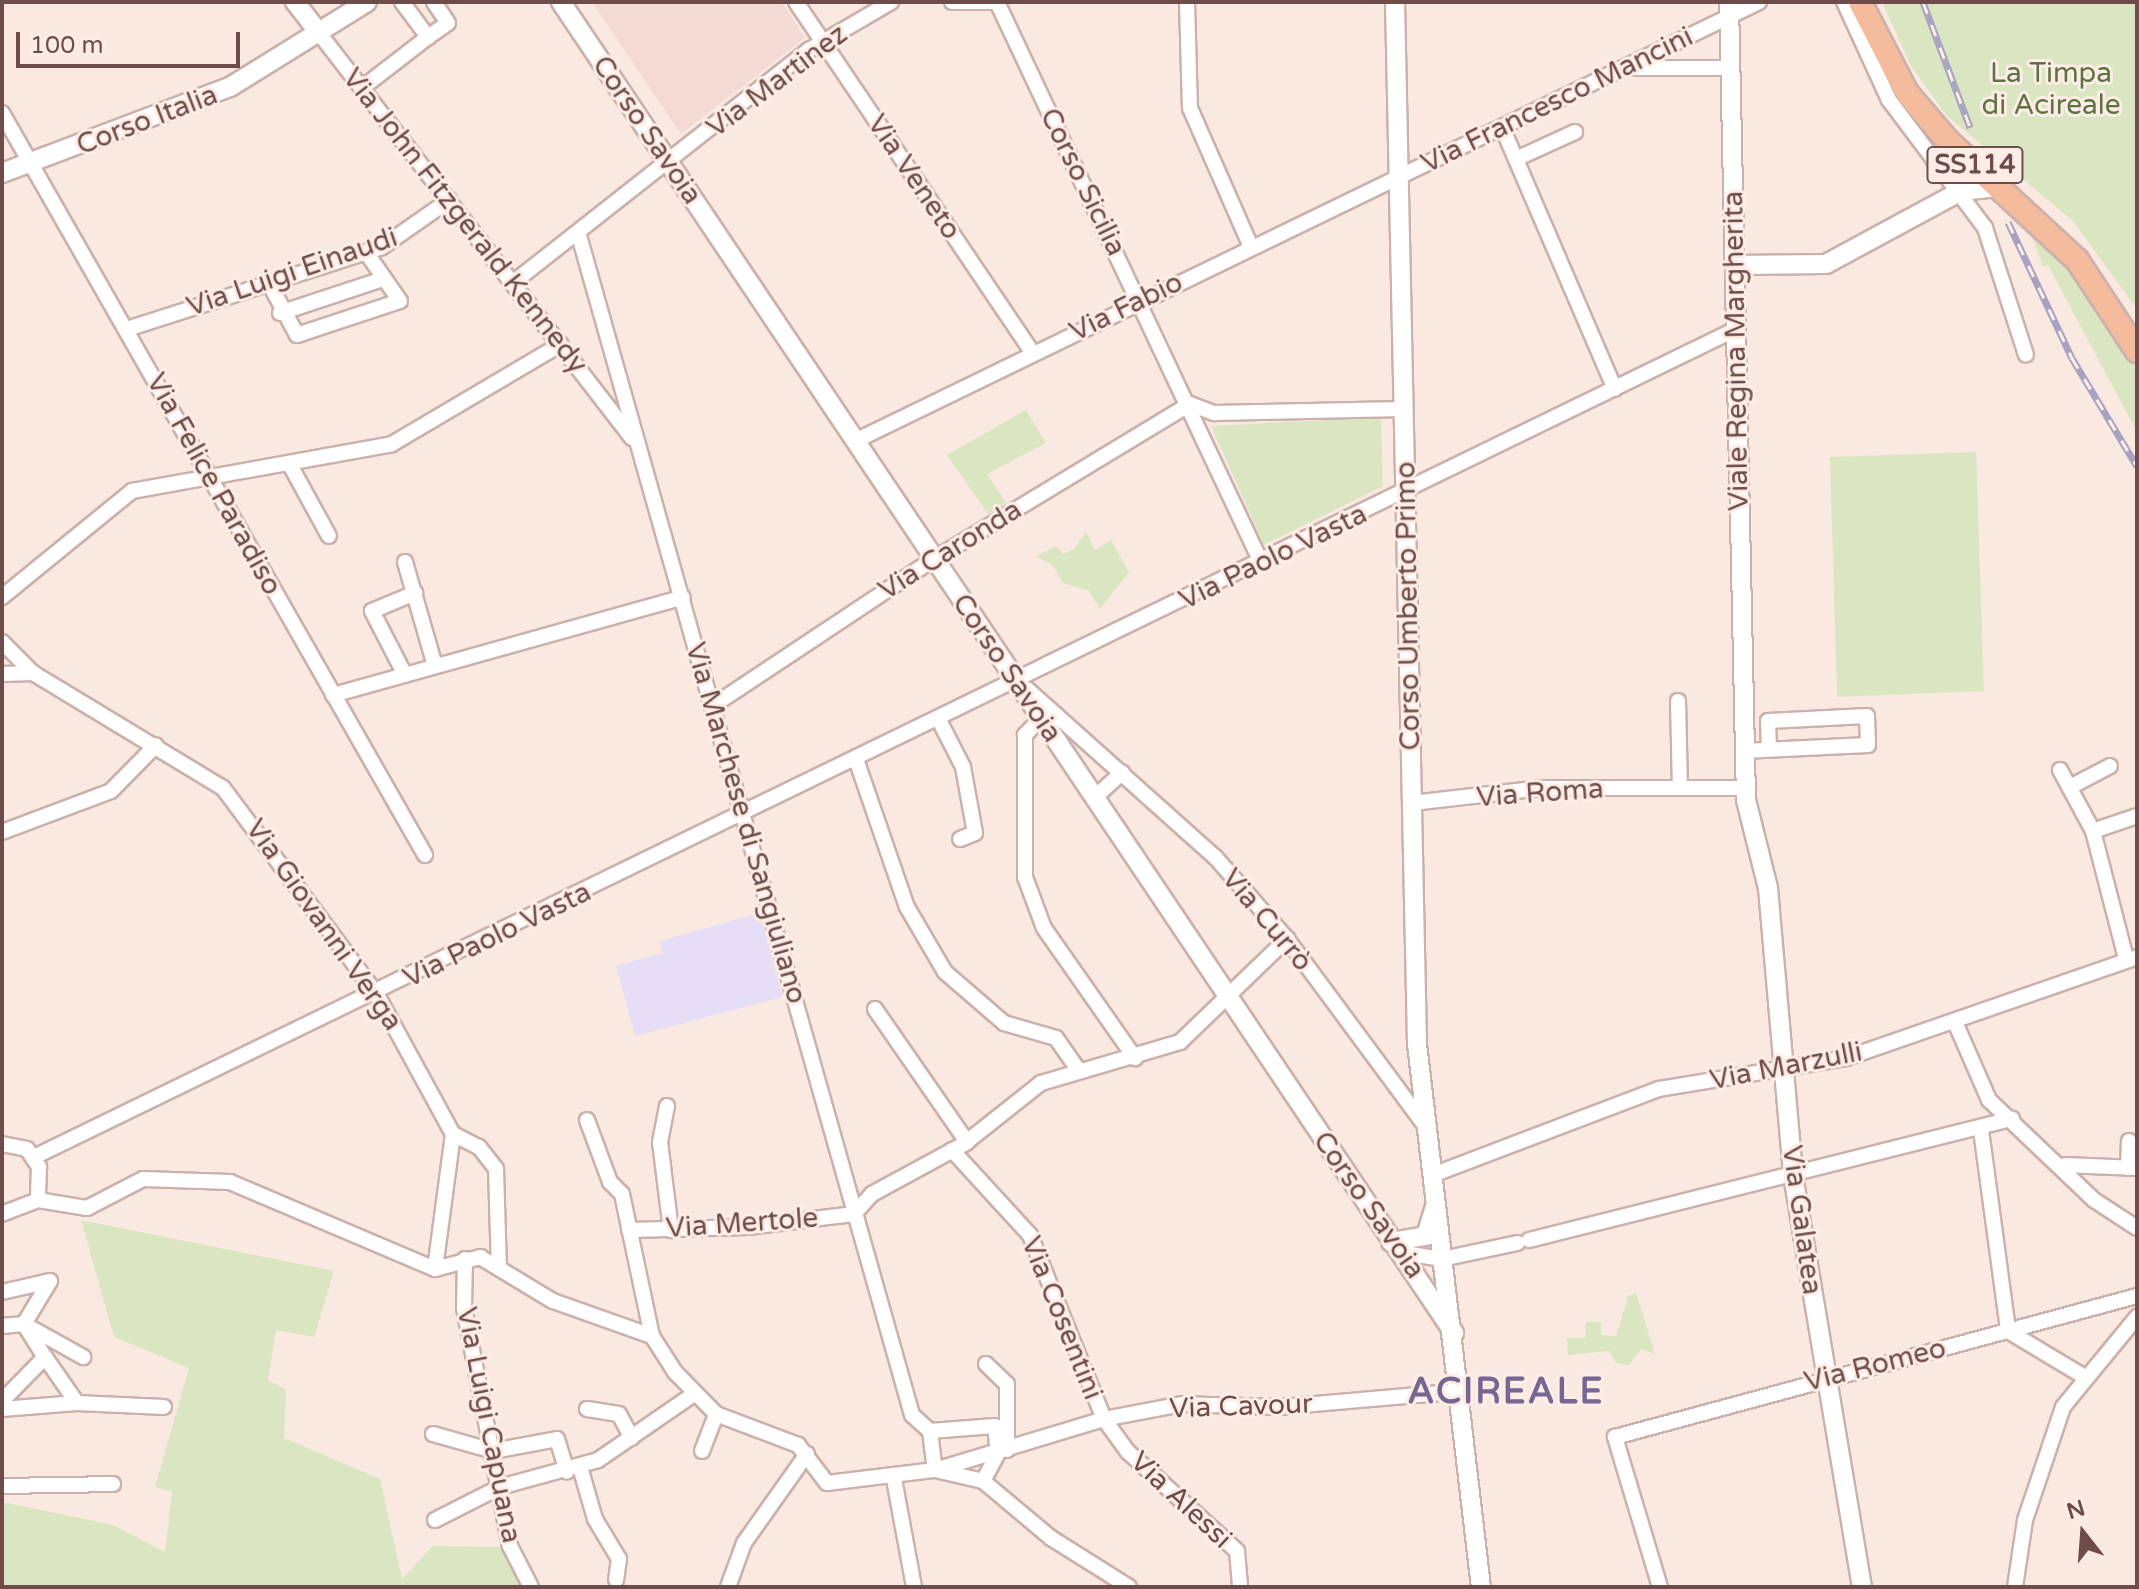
<!DOCTYPE html>
<html>
<head>
<meta charset="utf-8">
<style>
	body { margin:0 }
	#map { position:relative; width:2139px; height:1589px; overflow:hidden; background:#fae9e1; font-family:"Varela Round",sans-serif }
	div>[style] { position:absolute }
	[style*='--x'] { left:calc(var(--x)*1px); top:calc(var(--y)*1px); width:calc(var(--w)*1px); rotate:calc(var(--a)*1deg) }
	.residential>* { inset:0; background:#f3dbd3 }
	.education>* { inset:0; background:#e6def6 }
	.green>* { inset:0; background:#dae5c1 }
	.roads { filter:drop-shadow(2px 0 #cbb1ab) drop-shadow(-2px 0 #cbb1ab) drop-shadow(0 2px #cbb1ab) drop-shadow(0 -2px #cbb1ab) }
	.minor>* { height:14px; margin:-7px; padding:0 7px; transform-origin:7px; border-radius:7px; background:#fff }
	.tertiary>* { height:18px; margin:-9px; padding:0 9px; transform-origin:9px; border-radius:9px; background:#fff }
	.primary>* { height:22px; margin:-11px; padding:0 11px; transform-origin:11px; border-radius:11px; background:#f4bb9d }
	.rail>* { height:7px; margin-top:-3.5px; transform-origin:0; background:repeating-linear-gradient(90deg,#fdede6 0 12px,#a9a1c1 0 24px); box-sizing:border-box; border-block:2px solid #a9a1c1 }
	span { translate:-50% -50%; white-space:nowrap; text-align:center; line-height:1.15; -webkit-text-stroke:6px #fdede6; paint-order:stroke }
	.shield-label span { padding:2px 6px; background:#fdede6; border:2px solid; border-radius:6px; -webkit-text-stroke-width:0 }
	.shield-label { font-size:26px; color:#6e4c4a; font-weight:700 }
	.park-label { font-size:28px; color:#5f7343 }
	.street-label { font-size:28px; color:#6e4c4a }
	.district-label { font-size:36px; color:#766691; font-weight:700; letter-spacing:2px }
	.frame { position:absolute; inset:0; border:4px solid #6e4c4a; pointer-events:none }
	.north { position:absolute; left:2043px; top:1493px; width:80px; height:80px; -webkit-text-stroke:6px #fdede6; paint-order:stroke; rotate:343deg; font-size:22px; font-weight:700; line-height:32px; text-align:center; color:#6e4c4a }
	.north::after { content:''; display:block; margin:auto; width:28px; height:36px; background:#6e4c4a; clip-path:polygon(50% 0,100% 100%,50% 72%,0 100%) }
	.scale { position:absolute; left:16px; top:32px; width:224px; height:36px; box-sizing:border-box; border:4px solid #6e4c4a; border-top:0; padding-left:10px; font-size:24px; line-height:28px; white-space:nowrap; color:#6e4c4a; -webkit-text-stroke:6px #fdede6; paint-order:stroke }
</style>
</head>
<body>
<div id="map">
	<div class="residential">
		<i style="clip-path:polygon(592px 2px,782px 2px,805px 38px,681px 134px)"></i>
	</div>
	<div class="education">
		<i style="clip-path:polygon(760px 913px,783px 997px,635px 1036px,616px 966px,663px 953px,659px 942px,667px 939px)"></i>
	</div>
	<div class="green">
		<i style="clip-path:polygon(1882px 2px,2137px 2px,2137px 309px,2073px 221px,1947px 116px,1911px 66px)"></i>
		<i style="clip-path:polygon(2028px 226px,2099px 302px,2137px 365px,2137px 432px,2048px 265px,2043px 267px)"></i>
		<i style="clip-path:polygon(1026px 410px,1046px 443px,987px 474px,1006px 503px,988px 514px,947px 455px)"></i>
		<i style="clip-path:polygon(1381px 417px,1383px 486px,1264px 545px,1211px 426px)"></i>
		<i style="clip-path:polygon(1976px 452px,1984px 691px,1837px 697px,1830px 457px)"></i>
		<i style="clip-path:polygon(1086px 532px,1095px 550px,1111px 540px,1129px 572px,1100px 609px,1089px 591px,1063px 583px,1052px 564px,1035px 557px,1056px 546px,1063px 554px,1074px 549px)"></i>
		<i style="clip-path:polygon(81px 1220px,334px 1271px,314px 1337px,276px 1330px,268px 1380px,286px 1390px,284px 1438px,380px 1479px,402px 1579px,433px 1546px,507px 1547px,526px 1587px,2px 1587px,2px 1502px,113px 1525px,165px 1552px,172px 1492px,155px 1487px,189px 1368px,114px 1337px)"></i>
		<i style="clip-path:polygon(1636px 1293px,1655px 1354px,1641px 1349px,1629px 1365px,1616px 1363px,1609px 1351px,1568px 1355px,1567px 1338px,1585px 1338px,1586px 1322px,1601px 1322px,1601px 1335px,1616px 1336px,1628px 1296px)"></i>
	</div>
	<div class="roads">
		<div class="minor">
			<i style="--x:402;--y:2;--w:44;--a:53.4"></i>
			<i style="--x:428;--y:37;--w:24;--a:-35"></i>
			<i style="--x:448;--y:23;--w:25;--a:-124"></i>
			<i style="--x:796;--y:2;--w:422;--a:56"></i>
			<i style="--x:952;--y:2;--w:42;--a:0"></i>
			<i style="--x:997;--y:2;--w:619;--a:64.76"></i>
			<i style="--x:1187;--y:2;--w:106;--a:88.4"></i>
			<i style="--x:1190;--y:108;--w:152;--a:66.3"></i>
			<i style="--x:1844;--y:2;--w:108;--a:65.3"></i>
			<i style="--x:1889;--y:100;--w:160;--a:53.1"></i>
			<i style="--x:1985;--y:228;--w:133;--a:72.1"></i>
			<i style="--x:319;--y:33;--w:512;--a:52.3"></i>
			<i style="--x:1627;--y:68;--w:103;--a:0"></i>
			<i style="--x:362;--y:88;--w:83;--a:-37.7"></i>
			<i style="--x:2;--y:113;--w:854;--a:60.31"></i>
			<i style="--x:1502;--y:127;--w:285;--a:66.7"></i>
			<i style="--x:1516;--y:159;--w:65;--a:-24.6"></i>
			<i style="--x:578;--y:232;--w:1229;--a:74.23"></i>
			<i style="--x:912;--y:1415;--w:24;--a:42"></i>
			<i style="--x:930;--y:1431;--w:39;--a:83"></i>
			<i style="--x:935;--y:1470;--w:49;--a:12.9"></i>
			<i style="--x:983;--y:1481;--w:89;--a:40"></i>
			<i style="--x:1051;--y:1538;--w:92;--a:32.1"></i>
			<i style="--x:514;--y:282;--w:375;--a:-38.2"></i>
			<i style="--x:809;--y:50;--w:95;--a:-30.3"></i>
			<i style="--x:269;--y:283;--w:59;--a:61.7"></i>
			<i style="--x:297;--y:335;--w:108;--a:-18.3"></i>
			<i style="--x:400;--y:301;--w:60;--a:-124.8"></i>
			<i style="--x:280;--y:313;--w:108;--a:-18.3"></i>
			<i style="--x:127;--y:329;--w:268;--a:-17.8"></i>
			<i style="--x:382;--y:247;--w:82;--a:-35"></i>
			<i style="--x:1190;--y:404;--w:26;--a:21"></i>
			<i style="--x:1214;--y:413;--w:190;--a:-1.2"></i>
			<i style="--x:855;--y:441;--w:1005;--a:-25.9"></i>
			<i style="--x:289;--y:463;--w:83;--a:61.3"></i>
			<i style="--x:405;--y:562;--w:108;--a:73.9"></i>
			<i style="--x:2;--y:597;--w:168;--a:-39.2"></i>
			<i style="--x:132;--y:491;--w:264;--a:-10.2"></i>
			<i style="--x:392;--y:444;--w:196;--a:-30.6"></i>
			<i style="--x:2;--y:642;--w:44;--a:45"></i>
			<i style="--x:33;--y:673;--w:222;--a:31.2"></i>
			<i style="--x:223;--y:788;--w:256;--a:53.3"></i>
			<i style="--x:376;--y:993;--w:161;--a:61.4"></i>
			<i style="--x:453;--y:1134;--w:136;--a:97.6"></i>
			<i style="--x:2;--y:674;--w:31;--a:-2"></i>
			<i style="--x:405;--y:675;--w:72;--a:-117.3"></i>
			<i style="--x:372;--y:611;--w:47;--a:-22.7"></i>
			<i style="--x:1027;--y:689;--w:252;--a:41.8"></i>
			<i style="--x:1215;--y:857;--w:109;--a:48.7"></i>
			<i style="--x:1287;--y:939;--w:234;--a:53.5"></i>
			<i style="--x:333;--y:695;--w:363;--a:-15.6"></i>
			<i style="--x:1678;--y:701;--w:87;--a:88.7"></i>
			<i style="--x:714;--y:705;--w:264;--a:-33.6"></i>
			<i style="--x:934;--y:559;--w:299;--a:-31.2"></i>
			<i style="--x:1047;--y:712;--w:32;--a:134"></i>
			<i style="--x:1025;--y:735;--w:142;--a:90"></i>
			<i style="--x:1025;--y:877;--w:54;--a:69.6"></i>
			<i style="--x:1044;--y:928;--w:159;--a:55"></i>
			<i style="--x:939;--y:720;--w:53;--a:62.9"></i>
			<i style="--x:963;--y:767;--w:67;--a:79.7"></i>
			<i style="--x:975;--y:833;--w:16;--a:158"></i>
			<i style="--x:1743;--y:751;--w:125;--a:-2.7"></i>
			<i style="--x:1868;--y:745;--w:29;--a:-92"></i>
			<i style="--x:1867;--y:716;--w:99;--a:177.1"></i>
			<i style="--x:1768;--y:721;--w:28;--a:88"></i>
			<i style="--x:857;--y:762;--w:153;--a:71"></i>
			<i style="--x:907;--y:907;--w:75;--a:59.7"></i>
			<i style="--x:945;--y:972;--w:78;--a:40.8"></i>
			<i style="--x:1004;--y:1023;--w:54;--a:16.1"></i>
			<i style="--x:1056;--y:1038;--w:40;--a:55.1"></i>
			<i style="--x:2060;--y:770;--w:69;--a:61.6"></i>
			<i style="--x:2093;--y:831;--w:132;--a:75.5"></i>
			<i style="--x:2070;--y:787;--w:45;--a:-27.7"></i>
			<i style="--x:1094;--y:798;--w:38;--a:-42"></i>
			<i style="--x:1412;--y:803;--w:131;--a:-6.6"></i>
			<i style="--x:1542;--y:788;--w:204;--a:0"></i>
			<i style="--x:2093;--y:831;--w:46;--a:-18.8"></i>
			<i style="--x:2;--y:832;--w:116;--a:-20.6"></i>
			<i style="--x:111;--y:791;--w:64;--a:-45.6"></i>
			<i style="--x:875;--y:1009;--w:162;--a:55.3"></i>
			<i style="--x:1955;--y:1022;--w:85;--a:66.4"></i>
			<i style="--x:1989;--y:1100;--w:145;--a:43.6"></i>
			<i style="--x:2094;--y:1200;--w:51;--a:33.1"></i>
			<i style="--x:667;--y:1106;--w:37;--a:101"></i>
			<i style="--x:660;--y:1142;--w:89;--a:82.9"></i>
			<i style="--x:587;--y:1120;--w:66;--a:69.6"></i>
			<i style="--x:610;--y:1182;--w:17;--a:45"></i>
			<i style="--x:622;--y:1194;--w:145;--a:78.1"></i>
			<i style="--x:652;--y:1336;--w:43;--a:57.4"></i>
			<i style="--x:675;--y:1372;--w:59;--a:45.7"></i>
			<i style="--x:716;--y:1414;--w:88;--a:20.7"></i>
			<i style="--x:798;--y:1445;--w:48;--a:52.7"></i>
			<i style="--x:827;--y:1483;--w:109;--a:-6.9"></i>
			<i style="--x:935;--y:1470;--w:177;--a:-16.8"></i>
			<i style="--x:1104;--y:1419;--w:79;--a:-10.9"></i>
			<i style="--x:1182;--y:1404;--w:98;--a:1.8"></i>
			<i style="--x:1280;--y:1407;--w:183;--a:-5"></i>
			<i style="--x:1981;--y:1130;--w:203;--a:82.3"></i>
			<i style="--x:2008;--y:1331;--w:87;--a:31"></i>
			<i style="--x:453;--y:1134;--w:29;--a:27"></i>
			<i style="--x:479;--y:1147;--w:28;--a:52"></i>
			<i style="--x:496;--y:1169;--w:99;--a:88.3"></i>
			<i style="--x:2;--y:1144;--w:25;--a:11"></i>
			<i style="--x:27;--y:1149;--w:22;--a:56"></i>
			<i style="--x:39;--y:1167;--w:33;--a:92"></i>
			<i style="--x:38;--y:1200;--w:39;--a:159"></i>
			<i style="--x:952;--y:1150;--w:115;--a:47.5"></i>
			<i style="--x:1030;--y:1235;--w:198;--a:68.1"></i>
			<i style="--x:1104;--y:1419;--w:39;--a:54"></i>
			<i style="--x:1127;--y:1451;--w:149;--a:42.3"></i>
			<i style="--x:1237;--y:1551;--w:36;--a:85"></i>
			<i style="--x:34;--y:1157;--w:1893;--a:-25.94"></i>
			<i style="--x:2065;--y:1165;--w:72;--a:2.4"></i>
			<i style="--x:2128;--y:1168;--w:27;--a:-88"></i>
			<i style="--x:1435;--y:1174;--w:240;--a:-20.8"></i>
			<i style="--x:1659;--y:1089;--w:190;--a:-9.4"></i>
			<i style="--x:1846;--y:1058;--w:308;--a:-19.1"></i>
			<i style="--x:38;--y:1200;--w:50;--a:9.3"></i>
			<i style="--x:87;--y:1208;--w:63;--a:-27.4"></i>
			<i style="--x:143;--y:1179;--w:87;--a:2"></i>
			<i style="--x:230;--y:1182;--w:223;--a:23"></i>
			<i style="--x:435;--y:1269;--w:47;--a:-14.9"></i>
			<i style="--x:480;--y:1257;--w:85;--a:31.1"></i>
			<i style="--x:553;--y:1301;--w:105;--a:19.5"></i>
			<i style="--x:629;--y:1230;--w:119;--a:-1.4"></i>
			<i style="--x:748;--y:1227;--w:107;--a:-7"></i>
			<i style="--x:854;--y:1214;--w:27;--a:-48"></i>
			<i style="--x:872;--y:1194;--w:105;--a:-28.5"></i>
			<i style="--x:964;--y:1144;--w:98;--a:-38.4"></i>
			<i style="--x:1041;--y:1083;--w:145;--a:-16.4"></i>
			<i style="--x:1180;--y:1042;--w:149;--a:-43.9"></i>
			<i style="--x:1529;--y:1240;--w:498;--a:-14.1"></i>
			<i style="--x:1398;--y:1252;--w:45;--a:9"></i>
			<i style="--x:1442;--y:1259;--w:77;--a:-12"></i>
			<i style="--x:465;--y:1259;--w:49;--a:91.2"></i>
			<i style="--x:464;--y:1308;--w:242;--a:79.1"></i>
			<i style="--x:510;--y:1546;--w:46;--a:62.9"></i>
			<i style="--x:2;--y:1292;--w:49;--a:-12.9"></i>
			<i style="--x:50;--y:1281;--w:50;--a:121.2"></i>
			<i style="--x:24;--y:1324;--w:68;--a:29.2"></i>
			<i style="--x:2;--y:1326;--w:22;--a:-5"></i>
			<i style="--x:24;--y:1324;--w:39;--a:58"></i>
			<i style="--x:45;--y:1357;--w:62;--a:134.3"></i>
			<i style="--x:45;--y:1357;--w:56;--a:55.2"></i>
			<i style="--x:77;--y:1403;--w:87;--a:2.6"></i>
			<i style="--x:986;--y:1364;--w:29;--a:44"></i>
			<i style="--x:1007;--y:1384;--w:66;--a:90"></i>
			<i style="--x:2;--y:1409;--w:75;--a:-4.6"></i>
			<i style="--x:587;--y:1409;--w:32;--a:9"></i>
			<i style="--x:619;--y:1414;--w:27;--a:62"></i>
			<i style="--x:930;--y:1431;--w:65;--a:-4.4"></i>
			<i style="--x:995;--y:1426;--w:27;--a:84"></i>
			<i style="--x:998;--y:1453;--w:32;--a:118"></i>
			<i style="--x:433;--y:1434;--w:62;--a:15.8"></i>
			<i style="--x:493;--y:1451;--w:65;--a:-10.6"></i>
			<i style="--x:557;--y:1439;--w:34;--a:73"></i>
			<i style="--x:702;--y:1451;--w:40;--a:-69"></i>
			<i style="--x:580;--y:1467;--w:54;--a:73.9"></i>
			<i style="--x:595;--y:1519;--w:47;--a:59"></i>
			<i style="--x:619;--y:1559;--w:21;--a:98"></i>
			<i style="--x:894;--y:1479;--w:110;--a:79.5"></i>
			<i style="--x:2;--y:1486;--w:111;--a:-1"></i>
			<i style="--x:435;--y:1520;--w:73;--a:-26.9"></i>
			<i style="--x:500;--y:1487;--w:102;--a:-15.4"></i>
			<i style="--x:598;--y:1460;--w:113;--a:-34.5"></i>
			<i style="--x:728;--y:1587;--w:47;--a:-70"></i>
			<i style="--x:744;--y:1543;--w:109;--a:-54.7"></i>
			<i style="--x:1660;--y:1587;--w:157;--a:-106.7"></i>
			<i style="--x:1615;--y:1437;--w:541;--a:-15.12"></i>
			<i style="--x:2015;--y:1587;--w:68;--a:-81.5"></i>
			<i style="--x:2025;--y:1520;--w:119;--a:-71.4"></i>
			<i style="--x:2063;--y:1407;--w:117;--a:-50.6"></i>
		</div>
		<div class="tertiary">
			<i style="--x:295;--y:2;--w:39;--a:52"></i>
			<i style="--x:561;--y:2;--w:1603;--a:56.14"></i>
			<i style="--x:1395;--y:2;--w:1042;--a:88.79"></i>
			<i style="--x:1417;--y:1044;--w:547;--a:83.28"></i>
			<i style="--x:1729;--y:2;--w:798;--a:88.78"></i>
			<i style="--x:1746;--y:800;--w:91;--a:76"></i>
			<i style="--x:1768;--y:888;--w:288;--a:85"></i>
			<i style="--x:1793;--y:1175;--w:418;--a:80.5"></i>
			<i style="--x:2;--y:173;--w:244;--a:-20.7"></i>
			<i style="--x:230;--y:87;--w:161;--a:-31.8"></i>
			<i style="--x:1735;--y:265;--w:91;--a:-0.6"></i>
			<i style="--x:1826;--y:264;--w:153;--a:-28.4"></i>
			<i style="--x:1961;--y:191;--w:39;--a:-6"></i>
			<i style="--x:1391;--y:1242;--w:36;--a:-10"></i>
			<i style="--x:1426;--y:1236;--w:34;--a:-73"></i>
		</div>
		<div class="primary">
			<i style="--x:1860;--y:2;--w:102;--a:62.7"></i>
			<i style="--x:1907;--y:93;--w:63;--a:49.5"></i>
			<i style="--x:1948;--y:141;--w:176;--a:42.7"></i>
			<i style="--x:2077;--y:260;--w:109;--a:56.6"></i>
		</div>
	</div>
	<div class="rail">
		<i style="--x:1923;--y:2;--w:134;--a:69.4"></i>
		<i style="--x:2008;--y:222;--w:150;--a:64.8"></i>
		<i style="--x:2072;--y:358;--w:126;--a:59"></i>
	</div>
	<div class="shield-label">
		<span style="left:1975px;top:165px">SS114</span>
	</div>
	<div class="park-label">
		<span style="left:2051px;top:89px">La Timpa<br>di Acireale</span>
	</div>
	<div class="street-label">
		<span style="left:777px;top:81px;rotate:-37deg">Via Martinez</span>
		<span style="left:1557px;top:100px;rotate:-26deg">Via Francesco Mancini</span>
		<span style="left:147px;top:120px;rotate:-21deg">Corso Italia</span>
		<span style="left:647px;top:130px;rotate:56deg">Corso Savoia</span>
		<span style="left:914px;top:177px;rotate:56deg">Via Veneto</span>
		<span style="left:1083px;top:182px;rotate:64deg">Corso Sicilia</span>
		<span style="left:465px;top:221px;rotate:52deg">Via John Fitzgerald Kennedy</span>
		<span style="left:292px;top:272px;rotate:-19deg">Via Luigi Einaudi</span>
		<span style="left:1126px;top:307px;rotate:-26deg">Via Fabio</span>
		<span style="left:1736px;top:351px;rotate:-91deg">Viale Regina Margherita</span>
		<span style="left:214px;top:484px;rotate:61deg">Via Felice Paradiso</span>
		<span style="left:950px;top:550px;rotate:-32deg">Via Caronda</span>
		<span style="left:1273px;top:557px;rotate:-26deg">Via Paolo Vasta</span>
		<span style="left:1408px;top:606px;rotate:-91deg">Corso Umberto Primo</span>
		<span style="left:1007px;top:668px;rotate:56deg">Corso Savoia</span>
		<span style="left:1540px;top:793px;rotate:-4deg">Via Roma</span>
		<span style="left:746px;top:823px;rotate:74deg">Via Marchese di Sangiuliano</span>
		<span style="left:1267px;top:920px;rotate:50deg">Via Currò</span>
		<span style="left:324px;top:925px;rotate:55deg">Via Giovanni Verga</span>
		<span style="left:497px;top:935px;rotate:-26deg">Via Paolo Vasta</span>
		<span style="left:1786px;top:1066px;rotate:-11deg">Via Marzulli</span>
		<span style="left:1369px;top:1205px;rotate:55deg">Corso Savoia</span>
		<span style="left:1802px;top:1220px;rotate:82deg">Via Galatea</span>
		<span style="left:742px;top:1223px;rotate:-4deg">Via Mertole</span>
		<span style="left:1062px;top:1318px;rotate:68deg">Via Cosentini</span>
		<span style="left:1875px;top:1365px;rotate:-14deg">Via Romeo</span>
		<span style="left:1241px;top:1406px;rotate:-2deg">Via Cavour</span>
		<span style="left:489px;top:1425px;rotate:79deg">Via Luigi Capuana</span>
		<span style="left:1181px;top:1500px;rotate:43deg">Via Alessi</span>
	</div>
	<div class="district-label">
		<span style="left:1506px;top:1392px">ACIREALE</span>
	</div>
	<div class="frame"></div>
	<div class="north">N</div>
	<div class="scale">100 m</div>
</div>
</body>
</html>
